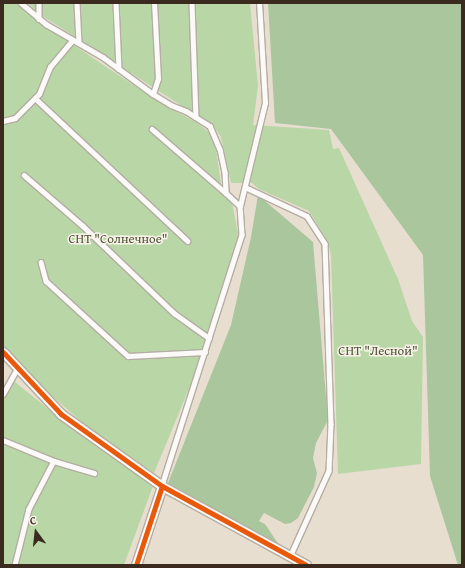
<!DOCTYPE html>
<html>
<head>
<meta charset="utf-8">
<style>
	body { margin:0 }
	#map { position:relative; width:465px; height:568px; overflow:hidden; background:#e8ded0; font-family:"Gentium Book Plus",serif }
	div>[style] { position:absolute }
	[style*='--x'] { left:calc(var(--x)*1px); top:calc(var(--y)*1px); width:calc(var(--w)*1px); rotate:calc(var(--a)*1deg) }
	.green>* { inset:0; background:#b9d6a7 }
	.forest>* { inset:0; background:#a9c69d }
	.roads { filter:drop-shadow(1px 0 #b4ada3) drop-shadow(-1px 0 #b4ada3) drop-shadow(0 1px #b4ada3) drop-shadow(0 -1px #b4ada3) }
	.lane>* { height:4.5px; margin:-2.25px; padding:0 2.25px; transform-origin:2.25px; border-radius:2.25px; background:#fcfaf8 }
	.street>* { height:9px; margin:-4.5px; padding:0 4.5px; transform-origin:4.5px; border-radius:4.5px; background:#fcfaf8 }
	.cycleway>* { height:5px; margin:-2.5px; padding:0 2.5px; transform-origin:2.5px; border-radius:2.5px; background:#e8590c }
	span { translate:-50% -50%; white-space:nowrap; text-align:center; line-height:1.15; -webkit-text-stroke:3px #f7f3e8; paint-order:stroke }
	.park-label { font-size:13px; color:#515438 }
	.frame { position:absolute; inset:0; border:4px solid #3b2a1e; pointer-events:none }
	.north { position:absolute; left:16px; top:512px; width:40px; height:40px; -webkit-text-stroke:3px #f7f3e8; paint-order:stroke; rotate:345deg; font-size:11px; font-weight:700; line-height:16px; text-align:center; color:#3b2a1e }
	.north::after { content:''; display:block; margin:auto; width:14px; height:18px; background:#3b2a1e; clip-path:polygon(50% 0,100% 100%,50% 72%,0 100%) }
</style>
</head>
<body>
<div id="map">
	<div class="green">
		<i style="clip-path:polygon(3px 3px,16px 3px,41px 23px,160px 103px,196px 122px,210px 133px,215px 142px,221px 184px,225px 197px,232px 203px,239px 238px,208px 343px,154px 473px,85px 425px,16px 364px,3px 349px)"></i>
		<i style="clip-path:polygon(28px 3px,250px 3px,258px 86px,253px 125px,329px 130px,333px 149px,339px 148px,398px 279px,412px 321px,423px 337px,421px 464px,338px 474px,331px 255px,328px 242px,309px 211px,259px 189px,252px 183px,231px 183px,221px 137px,213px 126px,38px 13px)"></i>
		<i style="clip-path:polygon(10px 378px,82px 436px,153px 486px,124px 565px,3px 565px,3px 392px)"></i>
	</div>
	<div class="forest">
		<i style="clip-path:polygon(268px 3px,462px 3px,462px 565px,458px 565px,430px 476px,423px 255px,331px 129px,275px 123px)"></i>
		<i style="clip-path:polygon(258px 195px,313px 242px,328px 420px,316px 443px,313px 458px,317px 473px,314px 487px,298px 518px,291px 523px,285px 524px,264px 513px,259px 521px,265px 524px,279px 545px,168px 483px,231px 325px,251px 237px)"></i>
	</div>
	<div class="roads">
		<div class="lane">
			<i style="--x:21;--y:3;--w:33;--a:40"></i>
			<i style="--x:46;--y:24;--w:66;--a:30.1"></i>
			<i style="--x:103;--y:57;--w:62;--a:36.5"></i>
			<i style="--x:153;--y:94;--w:21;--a:31"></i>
			<i style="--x:171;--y:105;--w:16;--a:22"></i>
			<i style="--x:186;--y:111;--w:28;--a:32"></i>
			<i style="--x:210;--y:126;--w:25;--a:67"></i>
			<i style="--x:220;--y:149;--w:24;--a:78"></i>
			<i style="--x:225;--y:172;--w:21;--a:87"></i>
			<i style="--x:226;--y:193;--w:19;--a:43"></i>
			<i style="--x:240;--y:206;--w:29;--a:86"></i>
			<i style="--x:242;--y:235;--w:263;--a:107.7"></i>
			<i style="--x:39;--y:3;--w:16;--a:90"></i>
			<i style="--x:77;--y:3;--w:40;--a:87.1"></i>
			<i style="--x:116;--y:3;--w:66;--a:87.4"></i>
			<i style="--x:192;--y:3;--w:114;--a:88"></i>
			<i style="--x:153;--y:94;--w:16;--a:-72"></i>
			<i style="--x:158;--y:79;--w:76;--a:-93"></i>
			<i style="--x:35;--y:98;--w:209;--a:43.1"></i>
			<i style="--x:3;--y:121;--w:12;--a:-14"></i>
			<i style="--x:15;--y:118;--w:34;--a:-45"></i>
			<i style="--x:39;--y:94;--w:29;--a:-68"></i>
			<i style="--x:50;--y:67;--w:35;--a:-50"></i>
			<i style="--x:152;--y:129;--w:98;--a:40.9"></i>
			<i style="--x:24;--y:175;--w:78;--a:40.8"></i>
			<i style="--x:83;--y:226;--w:126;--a:43.7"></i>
			<i style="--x:174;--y:313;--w:43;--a:35.5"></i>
			<i style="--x:245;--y:187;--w:68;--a:25.1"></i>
			<i style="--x:307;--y:216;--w:33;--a:57"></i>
			<i style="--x:325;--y:244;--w:180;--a:88.1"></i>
			<i style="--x:331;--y:424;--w:47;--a:92.4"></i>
			<i style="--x:329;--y:471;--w:94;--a:114.4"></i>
			<i style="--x:240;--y:206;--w:106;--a:-76.4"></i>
			<i style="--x:265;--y:103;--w:100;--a:-93.4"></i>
			<i style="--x:41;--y:262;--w:20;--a:75"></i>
			<i style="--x:46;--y:281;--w:111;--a:42.4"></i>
			<i style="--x:128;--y:356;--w:77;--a:-3"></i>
			<i style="--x:3;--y:394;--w:31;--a:-61"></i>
			<i style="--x:3;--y:440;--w:55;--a:22.4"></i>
			<i style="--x:54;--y:461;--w:54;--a:117.5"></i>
			<i style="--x:29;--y:509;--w:58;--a:104"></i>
			<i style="--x:54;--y:461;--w:42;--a:16.7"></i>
		</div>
		<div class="street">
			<i style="--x:3;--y:352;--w:85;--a:46.9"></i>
			<i style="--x:61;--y:414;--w:124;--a:35.5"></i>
			<i style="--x:136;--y:565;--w:83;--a:-71.8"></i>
			<i style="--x:162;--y:486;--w:164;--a:28.7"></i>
		</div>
	</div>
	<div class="cycleway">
		<i style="--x:3;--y:352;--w:85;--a:46.9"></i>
		<i style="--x:61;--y:414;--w:124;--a:35.5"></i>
		<i style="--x:136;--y:565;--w:83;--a:-71.8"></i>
		<i style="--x:162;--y:486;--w:164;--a:28.7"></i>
	</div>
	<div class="park-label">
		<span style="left:118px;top:239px">СНТ "Солнечное"</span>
		<span style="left:378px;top:351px">СНТ "Лесной"</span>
	</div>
	<div class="frame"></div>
	<div class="north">С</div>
</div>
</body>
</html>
